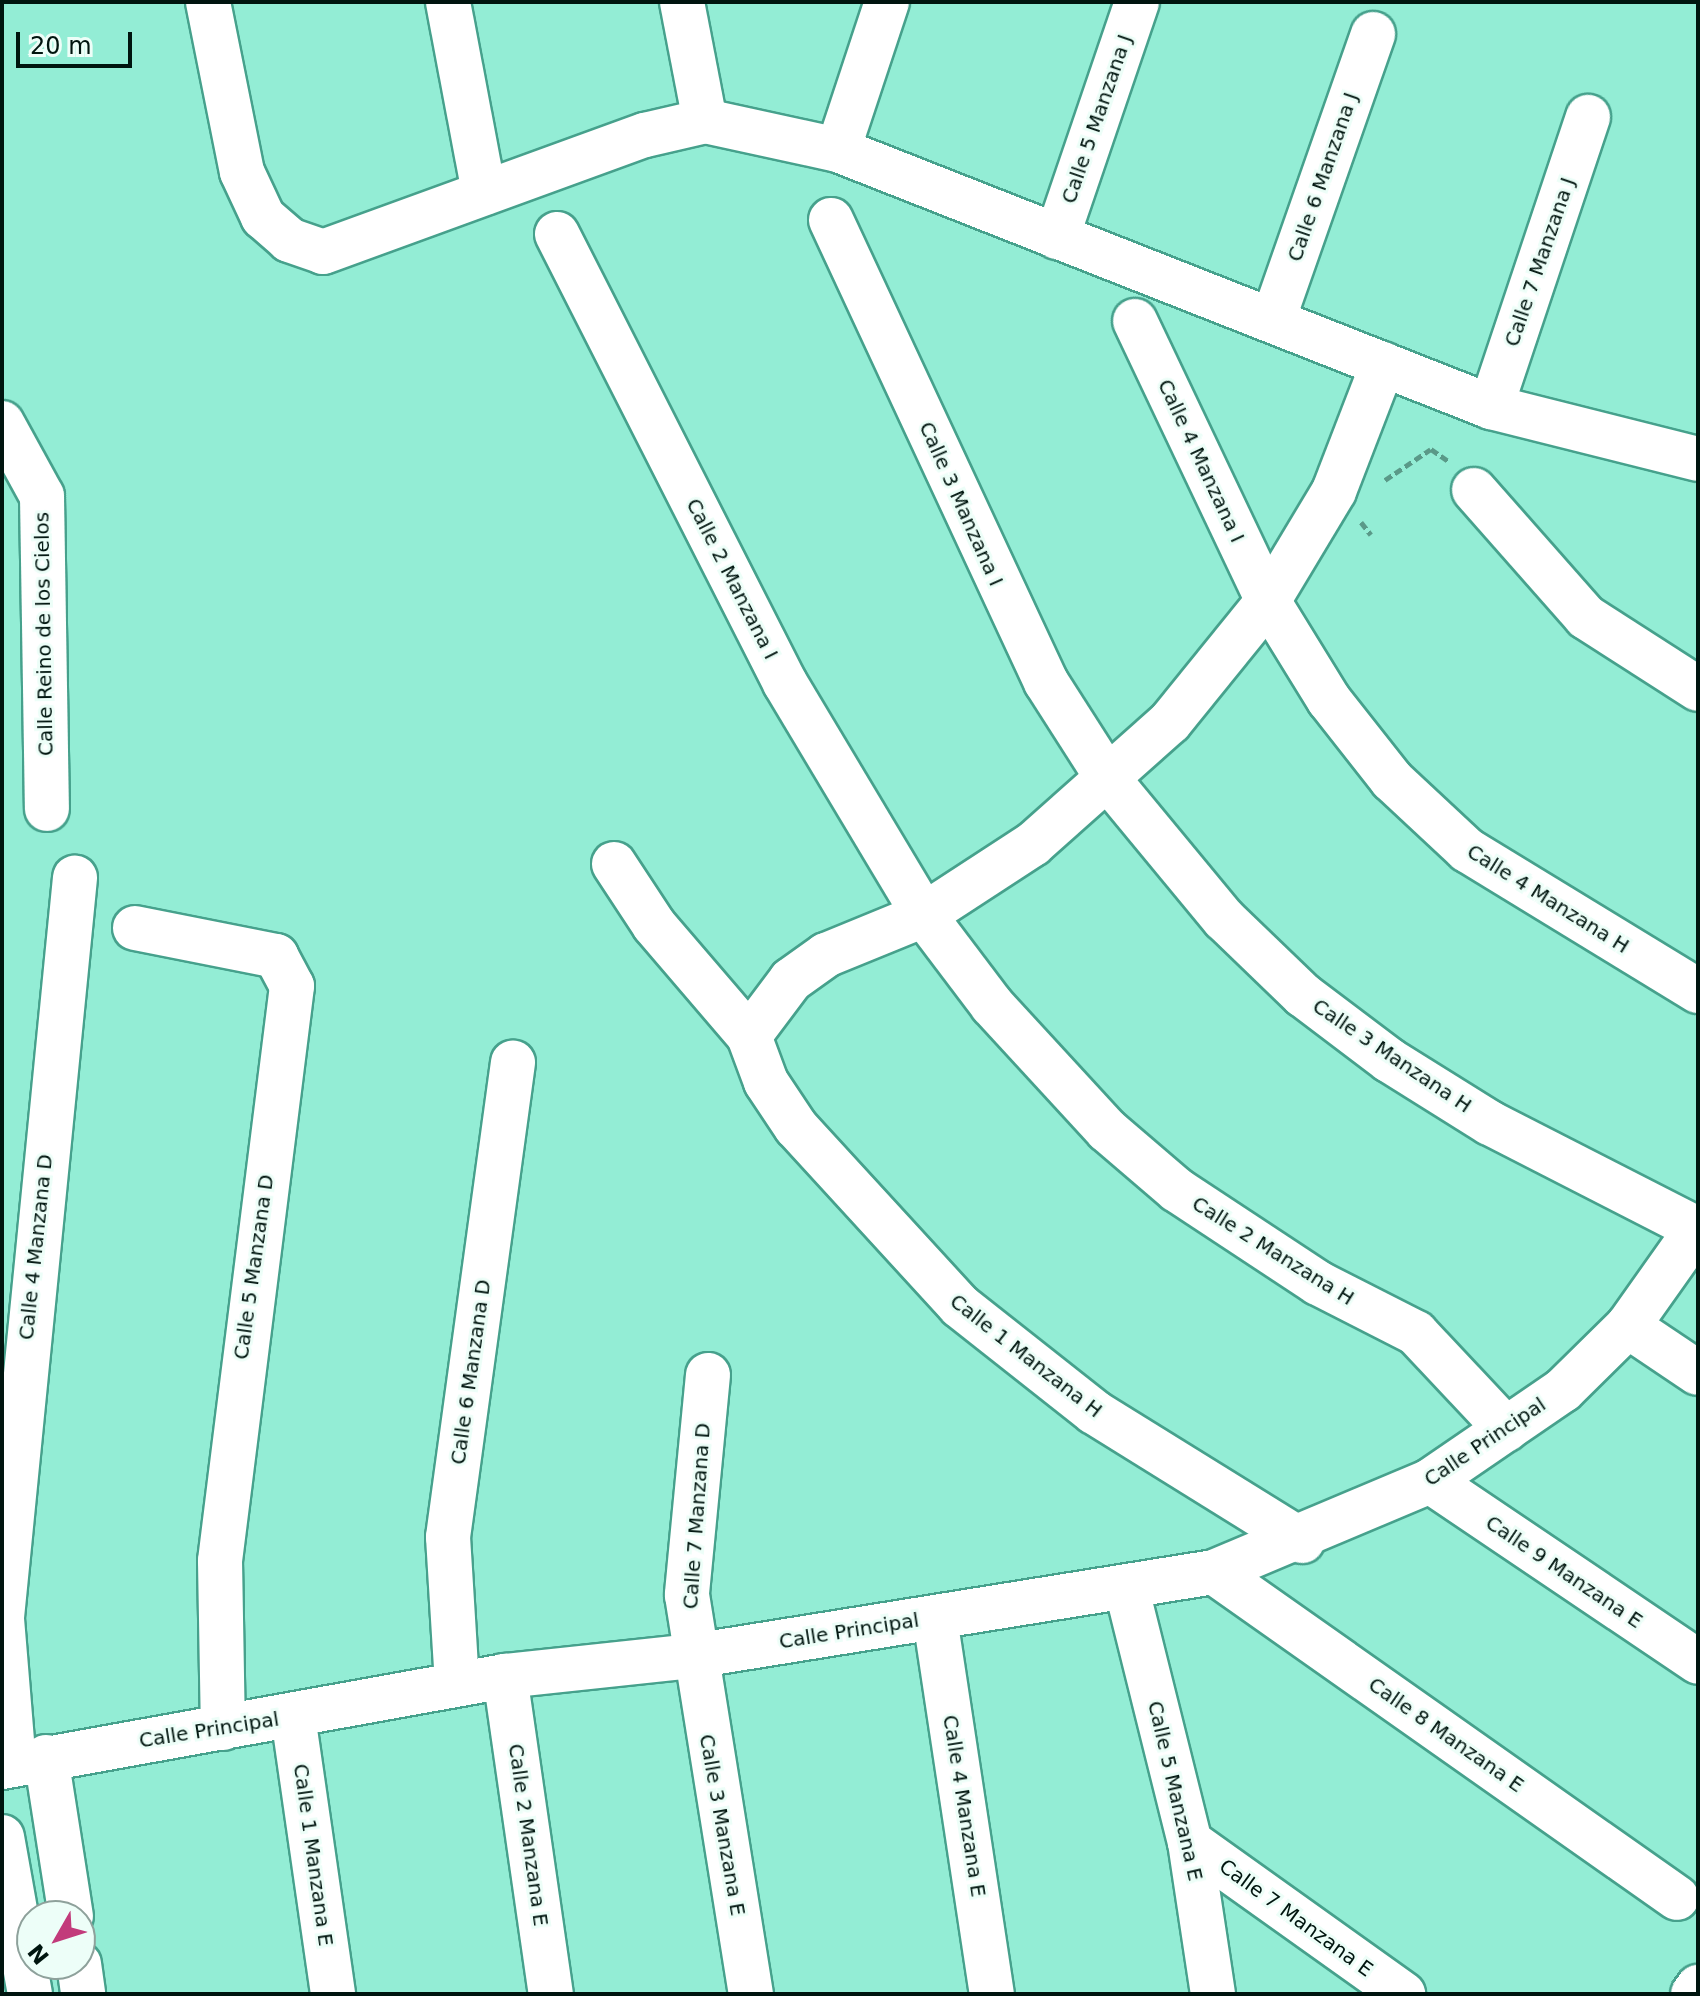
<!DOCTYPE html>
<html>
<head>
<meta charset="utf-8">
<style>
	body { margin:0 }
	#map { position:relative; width:1700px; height:1996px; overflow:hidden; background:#93edd5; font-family:"DejaVu Sans",sans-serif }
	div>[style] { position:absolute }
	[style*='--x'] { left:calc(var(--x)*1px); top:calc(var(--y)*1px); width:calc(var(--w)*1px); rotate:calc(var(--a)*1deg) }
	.path>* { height:5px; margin-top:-2.5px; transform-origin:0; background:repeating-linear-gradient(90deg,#5a9988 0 8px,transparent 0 12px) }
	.roads { filter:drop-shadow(2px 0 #46a18c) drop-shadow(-2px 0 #46a18c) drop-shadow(0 2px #46a18c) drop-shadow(0 -2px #46a18c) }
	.minor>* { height:44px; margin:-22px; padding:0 22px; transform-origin:22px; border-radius:22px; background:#fff }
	span { translate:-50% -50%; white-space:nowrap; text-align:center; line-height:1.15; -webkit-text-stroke:6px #edfef8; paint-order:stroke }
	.street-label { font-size:20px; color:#00150f }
	.frame { position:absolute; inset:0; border:4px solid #00150f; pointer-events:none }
	.north { position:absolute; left:16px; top:1900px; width:80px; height:80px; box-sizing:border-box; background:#edfef8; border:2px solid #8ea19b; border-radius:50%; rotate:231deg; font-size:22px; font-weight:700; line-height:32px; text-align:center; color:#00150f }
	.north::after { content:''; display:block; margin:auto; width:28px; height:36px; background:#c23b7b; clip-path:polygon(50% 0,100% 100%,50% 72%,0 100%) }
	.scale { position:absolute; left:16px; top:32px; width:116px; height:36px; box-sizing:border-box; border:4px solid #00150f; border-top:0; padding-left:10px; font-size:24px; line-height:28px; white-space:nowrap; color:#00150f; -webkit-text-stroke:6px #edfef8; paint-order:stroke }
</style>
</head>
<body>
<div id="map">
	<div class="path">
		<i style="--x:1385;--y:480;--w:55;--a:-34"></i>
		<i style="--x:1431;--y:449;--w:21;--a:35"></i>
		<i style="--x:1361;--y:522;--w:16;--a:52"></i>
	</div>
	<div class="roads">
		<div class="minor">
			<i style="--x:208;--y:2;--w:173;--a:78.7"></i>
			<i style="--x:242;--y:172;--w:50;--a:65"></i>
			<i style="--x:263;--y:217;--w:35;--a:41"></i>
			<i style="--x:289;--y:240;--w:36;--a:19"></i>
			<i style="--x:323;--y:252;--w:343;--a:-20"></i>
			<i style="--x:645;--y:135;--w:62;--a:-13.1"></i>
			<i style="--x:705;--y:121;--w:136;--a:12.3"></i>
			<i style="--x:838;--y:150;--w:702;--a:21.48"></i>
			<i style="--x:1491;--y:407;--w:213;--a:14.1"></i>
			<i style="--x:448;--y:2;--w:194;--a:79.3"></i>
			<i style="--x:682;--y:2;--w:121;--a:79.1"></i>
			<i style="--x:838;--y:150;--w:156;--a:-71.7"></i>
			<i style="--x:831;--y:220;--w:510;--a:65.04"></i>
			<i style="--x:1046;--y:682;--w:115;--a:57.4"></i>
			<i style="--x:1108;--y:779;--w:182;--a:50.4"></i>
			<i style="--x:1224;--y:919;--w:110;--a:43.9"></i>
			<i style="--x:1303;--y:995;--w:108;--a:37.1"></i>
			<i style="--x:1389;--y:1060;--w:119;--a:32"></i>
			<i style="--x:1490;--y:1123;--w:233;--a:27.1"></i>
			<i style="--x:557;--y:234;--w:504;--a:63.08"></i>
			<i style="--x:785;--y:683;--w:270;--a:59.1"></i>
			<i style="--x:924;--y:915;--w:113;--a:52.9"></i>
			<i style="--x:992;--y:1005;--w:170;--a:47.4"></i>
			<i style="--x:1107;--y:1130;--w:92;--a:40.6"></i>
			<i style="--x:1177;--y:1190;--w:169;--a:33.4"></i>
			<i style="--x:1318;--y:1283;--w:110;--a:27"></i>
			<i style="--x:1416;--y:1333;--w:132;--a:46.8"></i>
			<i style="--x:1057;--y:237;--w:248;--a:-71.2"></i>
			<i style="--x:1273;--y:320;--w:303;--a:-70.7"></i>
			<i style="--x:1135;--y:321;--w:310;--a:64.6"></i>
			<i style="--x:1268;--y:601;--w:116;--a:58.4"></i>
			<i style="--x:1329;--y:700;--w:102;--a:51.8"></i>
			<i style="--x:1392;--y:780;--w:103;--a:43"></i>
			<i style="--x:1467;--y:850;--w:271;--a:31.4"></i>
			<i style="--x:1491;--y:407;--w:306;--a:-71.5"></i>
			<i style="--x:2;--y:423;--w:83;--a:61.3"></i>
			<i style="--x:42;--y:496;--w:313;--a:89.1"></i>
			<i style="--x:1474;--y:490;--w:169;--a:48.6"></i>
			<i style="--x:1586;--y:617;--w:133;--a:32.7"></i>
			<i style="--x:614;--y:864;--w:73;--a:56.7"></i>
			<i style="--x:654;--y:925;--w:146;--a:49.4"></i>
			<i style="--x:749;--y:1036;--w:49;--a:69.7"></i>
			<i style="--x:766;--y:1082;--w:54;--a:56.3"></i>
			<i style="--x:796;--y:1127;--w:243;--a:47.5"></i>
			<i style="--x:960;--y:1306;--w:171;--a:38.3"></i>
			<i style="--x:1094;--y:1412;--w:245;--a:31.8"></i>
			<i style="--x:135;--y:928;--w:144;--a:11.2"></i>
			<i style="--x:276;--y:956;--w:34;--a:62"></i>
			<i style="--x:292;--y:986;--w:579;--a:97.14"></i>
			<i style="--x:220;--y:1561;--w:167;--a:89"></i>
			<i style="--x:749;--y:1036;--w:70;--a:-53.1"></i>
			<i style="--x:791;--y:980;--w:43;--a:-35.5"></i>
			<i style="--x:826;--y:955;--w:106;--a:-22.2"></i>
			<i style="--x:924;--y:915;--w:130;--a:-33.1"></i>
			<i style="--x:1033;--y:844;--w:183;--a:-41.7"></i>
			<i style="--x:1170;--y:722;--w:156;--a:-51"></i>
			<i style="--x:1268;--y:601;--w:128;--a:-59"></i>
			<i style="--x:1334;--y:491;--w:136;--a:-68.9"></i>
			<i style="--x:1628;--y:1326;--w:84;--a:33.9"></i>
			<i style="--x:708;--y:1375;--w:221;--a:95.5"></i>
			<i style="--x:687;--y:1595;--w:404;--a:80.9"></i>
			<i style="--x:1430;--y:1481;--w:323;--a:34"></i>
			<i style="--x:1214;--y:1572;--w:566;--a:35.15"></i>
			<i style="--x:1127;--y:1590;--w:260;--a:76"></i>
			<i style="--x:1190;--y:1842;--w:154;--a:81.4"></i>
			<i style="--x:2;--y:1617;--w:743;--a:-84.36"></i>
			<i style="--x:935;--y:1618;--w:380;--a:81.4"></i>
			<i style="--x:2;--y:1619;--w:145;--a:85.3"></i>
			<i style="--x:505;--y:1676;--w:321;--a:81.8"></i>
			<i style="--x:457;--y:1684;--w:147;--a:-93.5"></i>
			<i style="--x:448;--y:1537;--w:479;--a:-82.2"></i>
			<i style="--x:293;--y:1716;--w:281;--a:81.8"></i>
			<i style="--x:46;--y:1757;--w:161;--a:81.1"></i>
			<i style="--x:2;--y:1767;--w:511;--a:-10.25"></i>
			<i style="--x:505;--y:1676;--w:189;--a:-6.1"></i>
			<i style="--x:693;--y:1656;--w:528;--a:-9.16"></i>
			<i style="--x:1214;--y:1572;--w:234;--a:-22.8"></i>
			<i style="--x:1430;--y:1481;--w:161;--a:-34.4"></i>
			<i style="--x:1563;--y:1390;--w:91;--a:-44.6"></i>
			<i style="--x:1628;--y:1326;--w:121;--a:-54.7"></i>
			<i style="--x:2;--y:1837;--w:159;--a:79.9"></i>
			<i style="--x:1190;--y:1842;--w:262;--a:35.5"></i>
			<i style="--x:79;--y:1964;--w:30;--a:82"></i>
			<i style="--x:1693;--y:1994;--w:9;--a:-54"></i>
		</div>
	</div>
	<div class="street-label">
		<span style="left:1097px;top:119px;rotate:-71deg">Calle 5 Manzana J</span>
		<span style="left:1323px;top:177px;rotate:-71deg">Calle 6 Manzana J</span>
		<span style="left:1540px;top:262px;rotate:-71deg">Calle 7 Manzana J</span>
		<span style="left:1201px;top:461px;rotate:65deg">Calle 4 Manzana I</span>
		<span style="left:961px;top:504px;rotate:66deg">Calle 3 Manzana I</span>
		<span style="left:732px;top:579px;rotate:63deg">Calle 2 Manzana I</span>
		<span style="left:44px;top:634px;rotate:-91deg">Calle Reino de los Cielos</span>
		<span style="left:1548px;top:899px;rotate:32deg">Calle 4 Manzana H</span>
		<span style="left:1392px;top:1056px;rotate:34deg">Calle 3 Manzana H</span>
		<span style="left:36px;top:1247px;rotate:-84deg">Calle 4 Manzana D</span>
		<span style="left:1273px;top:1251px;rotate:32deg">Calle 2 Manzana H</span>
		<span style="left:254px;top:1267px;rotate:-82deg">Calle 5 Manzana D</span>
		<span style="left:1026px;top:1356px;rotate:38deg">Calle 1 Manzana H</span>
		<span style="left:471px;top:1372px;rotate:-82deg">Calle 6 Manzana D</span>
		<span style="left:1485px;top:1442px;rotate:-34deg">Calle Principal</span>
		<span style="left:697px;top:1516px;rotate:-86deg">Calle 7 Manzana D</span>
		<span style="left:1564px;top:1572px;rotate:34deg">Calle 9 Manzana E</span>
		<span style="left:849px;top:1631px;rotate:-9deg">Calle Principal</span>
		<span style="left:209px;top:1730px;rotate:-9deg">Calle Principal</span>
		<span style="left:1446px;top:1735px;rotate:35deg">Calle 8 Manzana E</span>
		<span style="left:1175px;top:1791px;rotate:77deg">Calle 5 Manzana E</span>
		<span style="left:964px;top:1806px;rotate:81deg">Calle 4 Manzana E</span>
		<span style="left:722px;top:1825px;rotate:80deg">Calle 3 Manzana E</span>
		<span style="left:528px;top:1835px;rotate:82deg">Calle 2 Manzana E</span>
		<span style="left:313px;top:1855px;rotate:82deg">Calle 1 Manzana E</span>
		<span style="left:1296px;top:1918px;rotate:36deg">Calle 7 Manzana E</span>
	</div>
	<div class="frame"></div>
	<div class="north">N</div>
	<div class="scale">20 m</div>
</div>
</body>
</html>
